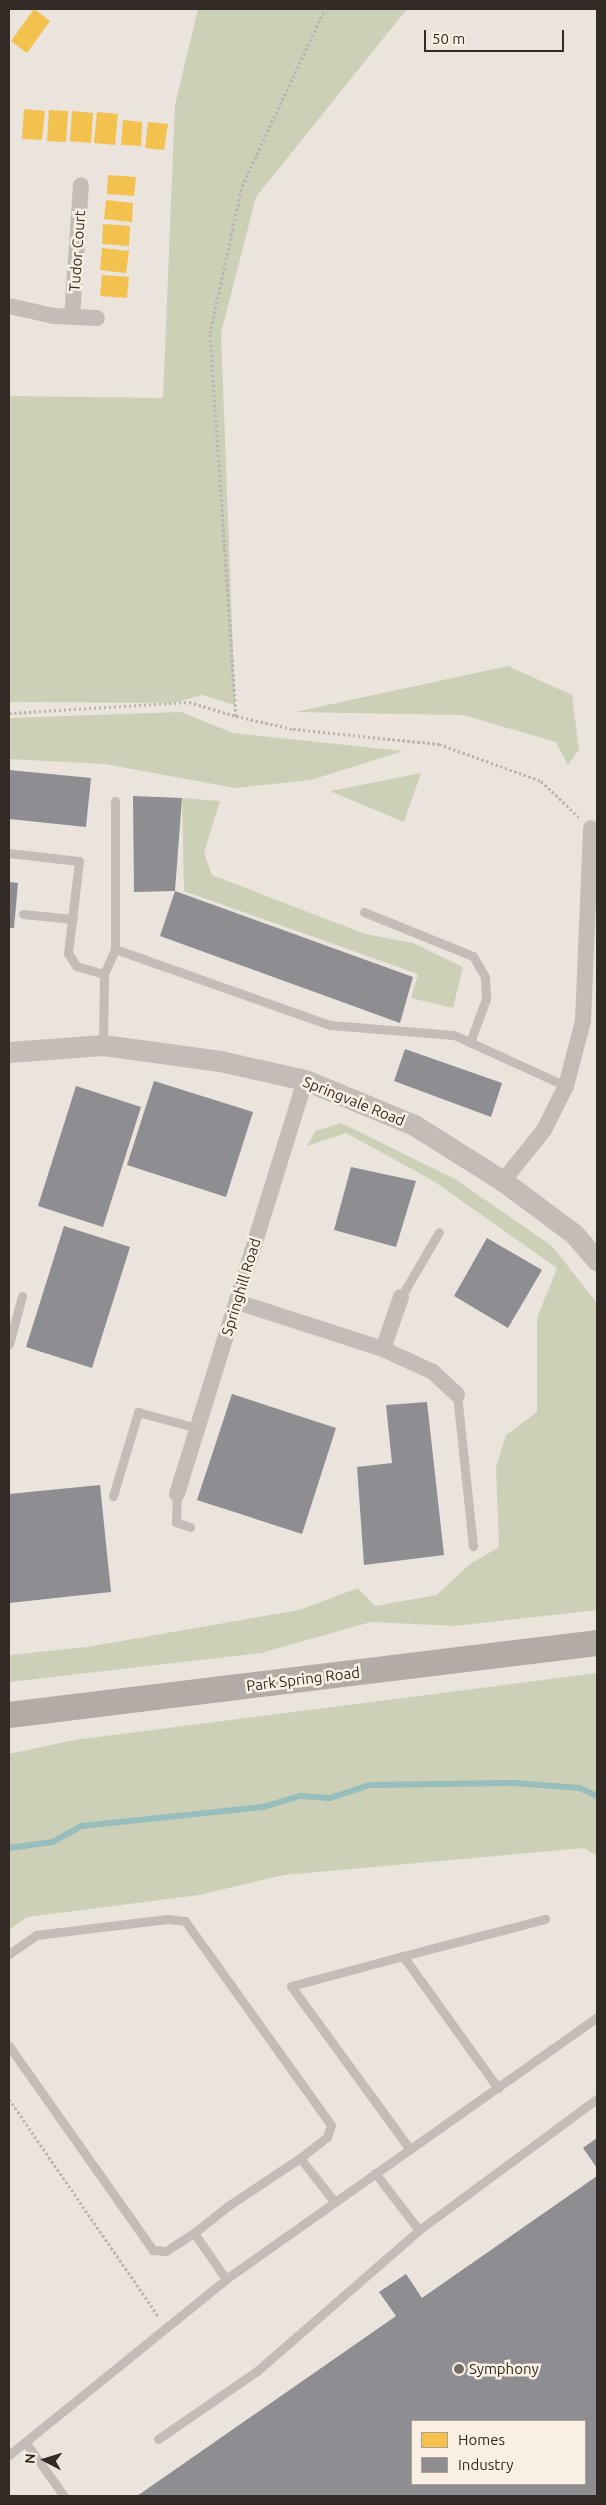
<!DOCTYPE html>
<html>
<head>
<meta charset="utf-8">
<style>
	body { margin:0 }
	#map { position:relative; width:606px; height:2505px; overflow:hidden; background:#ebe4dd; font-family:Ubuntu,sans-serif }
	div>[style] { position:absolute }
	[style*='--x'] { left:calc(var(--x)*1px); top:calc(var(--y)*1px); width:calc(var(--w)*1px); rotate:calc(var(--a)*1deg) }
	.green>* { inset:0; background:#ccd0b6 }
	.homes>* { inset:0; background:#f2c14e }
	.industry>* { inset:0; background:#8d8d92 }
	.stream>* { height:5.5px; margin:-2.75px; padding:0 2.75px; transform-origin:2.75px; border-radius:2.75px; background:#98bdbd }
	.path>* { height:3px; margin-top:-1.5px; transform-origin:0; background:repeating-linear-gradient(90deg,#bcb5af 0 2.5px,transparent 0 5px) }
	.service>* { height:9px; margin:-4.5px; padding:0 4.5px; transform-origin:4.5px; border-radius:4.5px; background:#c4bcb6 }
	.minor>* { height:16px; margin:-8px; padding:0 8px; transform-origin:8px; border-radius:8px; background:#c4bcb6 }
	.tertiary>* { height:21px; margin:-10.5px; padding:0 10.5px; transform-origin:10.5px; border-radius:10.5px; background:#c4bcb6 }
	.primary>* { height:26px; margin:-13px; padding:0 13px; transform-origin:13px; border-radius:13px; background:#b2aba6 }
	.dots>* { width:14px; height:14px; translate:-50% -50%; box-sizing:border-box; border:2px solid #f9efe3; border-radius:50% }
	span { translate:-50% -50%; white-space:nowrap; text-align:center; line-height:1.15; -webkit-text-stroke:5px #f9efe3; paint-order:stroke }
	.street-label { font-size:15px; color:#342a25 }
	.poi-label { font-size:15px; color:#342a25 }
	.left { translate:0 -50%; text-align:left }
	.frame { position:absolute; inset:0; border:10px solid #342a25; pointer-events:none }
	.legend { position:absolute; left:411px; top:2420px; width:175px; height:65px; box-sizing:border-box; background:#f9efe3; border:1px solid #aaa097; margin:0; padding:6px 9px; list-style:none; font-size:15px; color:#342a25 }
	.legend li { display:flex; align-items:center; gap:10px; height:25px }
	.legend b { width:25px; border:1px solid #aaa097 }
	.north { position:absolute; left:20px; top:2435px; width:50px; height:50px; -webkit-text-stroke:4px #f9efe3; paint-order:stroke; rotate:275deg; font-size:14px; font-weight:700; line-height:20px; text-align:center; color:#342a25 }
	.north::after { content:''; display:block; margin:auto; width:18px; height:22px; background:#342a25; clip-path:polygon(50% 0,100% 100%,50% 72%,0 100%) }
	.scale { position:absolute; left:424px; top:30px; width:140px; height:22px; box-sizing:border-box; border:2px solid #342a25; border-top:0; padding-left:6px; font-size:15px; line-height:18px; white-space:nowrap; color:#342a25; -webkit-text-stroke:4px #f9efe3; paint-order:stroke }
</style>
</head>
<body>
<div id="map">
	<div class="green">
		<i style="clip-path:polygon(198px 9px,407px 9px,256px 197px,221px 333px,235px 705px,202px 695px,173px 703px,9px 702px,9px 396px,163px 398px,175px 105px)"></i>
		<i style="clip-path:polygon(508px 666px,572px 695px,579px 750px,568px 765px,556px 742px,463px 715px,295px 712px)"></i>
		<i style="clip-path:polygon(181px 712px,233px 733px,403px 751px,311px 780px,235px 788px,105px 764px,9px 759px,9px 718px)"></i>
		<i style="clip-path:polygon(421px 773px,404px 822px,330px 791px)"></i>
		<i style="clip-path:polygon(182px 798px,220px 801px,204px 853px,212px 875px,365px 934px,413px 943px,463px 967px,453px 1008px,411px 998px,418px 974px,184px 891px)"></i>
		<i style="clip-path:polygon(341px 1123px,455px 1179px,552px 1246px,597px 1303px,597px 1610px,455px 1626px,371px 1622px,261px 1653px,9px 1682px,9px 1655px,87px 1647px,299px 1610px,358px 1588px,375px 1606px,437px 1595px,470px 1564px,499px 1547px,496px 1467px,506px 1435px,537px 1412px,537px 1318px,557px 1268px,432px 1180px,346px 1133px,307px 1146px,315px 1131px)"></i>
		<i style="clip-path:polygon(597px 1673px,597px 1856px,584px 1848px,284px 1875px,199px 1895px,27px 1917px,9px 1930px,9px 1754px,74px 1740px)"></i>
	</div>
	<div class="homes">
		<i style="clip-path:polygon(34px 9px,50px 21px,27px 53px,11px 41px)"></i>
		<i style="clip-path:polygon(24px 109px,45px 111px,42px 140px,22px 139px)"></i>
		<i style="clip-path:polygon(49px 110px,68px 111px,66px 142px,47px 141px)"></i>
		<i style="clip-path:polygon(72px 111px,93px 113px,91px 143px,70px 141px)"></i>
		<i style="clip-path:polygon(97px 112px,118px 114px,115px 145px,94px 143px)"></i>
		<i style="clip-path:polygon(123px 120px,142px 122px,141px 146px,121px 145px)"></i>
		<i style="clip-path:polygon(148px 122px,168px 124px,164px 150px,145px 148px)"></i>
		<i style="clip-path:polygon(108px 175px,136px 177px,134px 196px,107px 194px)"></i>
		<i style="clip-path:polygon(106px 200px,133px 203px,132px 222px,104px 219px)"></i>
		<i style="clip-path:polygon(103px 224px,130px 226px,129px 246px,102px 244px)"></i>
		<i style="clip-path:polygon(102px 248px,129px 251px,126px 273px,100px 270px)"></i>
		<i style="clip-path:polygon(102px 275px,129px 277px,127px 298px,100px 296px)"></i>
	</div>
	<div class="industry">
		<i style="clip-path:polygon(9px 770px,91px 778px,86px 827px,9px 819px)"></i>
		<i style="clip-path:polygon(133px 796px,182px 798px,175px 891px,134px 892px)"></i>
		<i style="clip-path:polygon(9px 882px,18px 883px,14px 928px,9px 928px)"></i>
		<i style="clip-path:polygon(175px 891px,413px 977px,400px 1023px,160px 936px)"></i>
		<i style="clip-path:polygon(405px 1049px,502px 1083px,491px 1117px,394px 1081px)"></i>
		<i style="clip-path:polygon(154px 1081px,253px 1112px,226px 1197px,127px 1165px)"></i>
		<i style="clip-path:polygon(76px 1086px,141px 1107px,103px 1227px,38px 1206px)"></i>
		<i style="clip-path:polygon(351px 1167px,416px 1181px,396px 1247px,334px 1230px)"></i>
		<i style="clip-path:polygon(64px 1226px,130px 1247px,92px 1368px,26px 1347px)"></i>
		<i style="clip-path:polygon(487px 1238px,542px 1270px,508px 1328px,454px 1296px)"></i>
		<i style="clip-path:polygon(232px 1394px,336px 1428px,302px 1534px,197px 1500px)"></i>
		<i style="clip-path:polygon(427px 1402px,444px 1555px,364px 1565px,357px 1467px,392px 1463px,386px 1405px)"></i>
		<i style="clip-path:polygon(100px 1485px,111px 1592px,9px 1603px,9px 1494px)"></i>
		<i style="clip-path:polygon(597px 2138px,597px 2168px,583px 2148px)"></i>
		<i style="clip-path:polygon(evenodd,597px 2176px,597px 2496px,137px 2496px,396px 2316px,379px 2292px,406px 2274px,422px 2298px,597px 2176px,412px 2421px,585px 2421px,585px 2484px,412px 2484px,412px 2421px)"></i>
	</div>
	<div class="stream">
		<i style="--x:9;--y:1848;--w:44;--a:-7.8"></i>
		<i style="--x:53;--y:1842;--w:33;--a:-29"></i>
		<i style="--x:82;--y:1826;--w:183;--a:-6"></i>
		<i style="--x:264;--y:1807;--w:39;--a:-17"></i>
		<i style="--x:301;--y:1796;--w:29;--a:4"></i>
		<i style="--x:330;--y:1798;--w:42;--a:-18"></i>
		<i style="--x:370;--y:1785;--w:144;--a:-0.8"></i>
		<i style="--x:514;--y:1783;--w:66;--a:4.3"></i>
		<i style="--x:580;--y:1788;--w:19;--a:25"></i>
	</div>
	<div class="path">
		<i style="--x:9;--y:713;--w:180;--a:-3.5"></i>
		<i style="--x:189;--y:702;--w:49;--a:16.6"></i>
		<i style="--x:236;--y:716;--w:384;--a:-93.9"></i>
		<i style="--x:210;--y:333;--w:150;--a:-77.7"></i>
		<i style="--x:242;--y:186;--w:195;--a:-64.9"></i>
		<i style="--x:236;--y:716;--w:58;--a:12.8"></i>
		<i style="--x:293;--y:729;--w:147;--a:5.9"></i>
		<i style="--x:439;--y:744;--w:109;--a:19.9"></i>
		<i style="--x:541;--y:781;--w:52;--a:43.5"></i>
		<i style="--x:9;--y:2099;--w:265;--a:55.5"></i>
	</div>
	<div class="service">
		<i style="--x:9;--y:853;--w:70;--a:6.5"></i>
		<i style="--x:79;--y:861;--w:93;--a:96.8"></i>
		<i style="--x:68;--y:953;--w:15;--a:58"></i>
		<i style="--x:76;--y:966;--w:29;--a:16"></i>
		<i style="--x:364;--y:912;--w:118;--a:22"></i>
		<i style="--x:473;--y:956;--w:24;--a:60"></i>
		<i style="--x:485;--y:977;--w:22;--a:87"></i>
		<i style="--x:486;--y:999;--w:46;--a:110.4"></i>
		<i style="--x:23;--y:914;--w:50;--a:5.7"></i>
		<i style="--x:115;--y:949;--w:228;--a:19.5"></i>
		<i style="--x:330;--y:1025;--w:124;--a:4.6"></i>
		<i style="--x:454;--y:1035;--w:123;--a:24.5"></i>
		<i style="--x:103;--y:1045;--w:71;--a:-89.2"></i>
		<i style="--x:104;--y:974;--w:27;--a:-66"></i>
		<i style="--x:115;--y:949;--w:148;--a:-90"></i>
		<i style="--x:401;--y:1297;--w:75;--a:-59.7"></i>
		<i style="--x:9;--y:1344;--w:50;--a:-74.8"></i>
		<i style="--x:457;--y:1394;--w:153;--a:84"></i>
		<i style="--x:177;--y:1494;--w:28;--a:92"></i>
		<i style="--x:176;--y:1522;--w:15;--a:20"></i>
		<i style="--x:113;--y:1496;--w:88;--a:-73.4"></i>
		<i style="--x:138;--y:1412;--w:61;--a:15.2"></i>
		<i style="--x:9;--y:1954;--w:33;--a:-35"></i>
		<i style="--x:36;--y:1935;--w:132;--a:-7"></i>
		<i style="--x:167;--y:1919;--w:18;--a:6"></i>
		<i style="--x:185;--y:1921;--w:251;--a:54.4"></i>
		<i style="--x:331;--y:2125;--w:13;--a:108"></i>
		<i style="--x:327;--y:2137;--w:34;--a:142"></i>
		<i style="--x:403;--y:1956;--w:147;--a:-14.6"></i>
		<i style="--x:9;--y:2046;--w:250;--a:54.8"></i>
		<i style="--x:153;--y:2250;--w:13;--a:4"></i>
		<i style="--x:166;--y:2251;--w:33;--a:-33"></i>
		<i style="--x:409;--y:2148;--w:200;--a:-126.1"></i>
		<i style="--x:291;--y:1986;--w:116;--a:-15"></i>
		<i style="--x:403;--y:1956;--w:163;--a:54.3"></i>
		<i style="--x:375;--y:2173;--w:72;--a:52.3"></i>
		<i style="--x:226;--y:2279;--w:56;--a:-124.8"></i>
		<i style="--x:194;--y:2233;--w:43;--a:-38.5"></i>
		<i style="--x:228;--y:2206;--w:87;--a:-33.7"></i>
		<i style="--x:300;--y:2158;--w:53;--a:51.8"></i>
		<i style="--x:158;--y:2439;--w:120;--a:-34.5"></i>
		<i style="--x:257;--y:2371;--w:215;--a:-41"></i>
		<i style="--x:419;--y:2230;--w:221;--a:-36.4"></i>
		<i style="--x:26;--y:2443;--w:65;--a:54.4"></i>
		<i style="--x:9;--y:2455;--w:279;--a:-39"></i>
		<i style="--x:226;--y:2279;--w:454;--a:-35.2"></i>
	</div>
	<div class="minor">
		<i style="--x:9;--y:306;--w:46;--a:12.5"></i>
		<i style="--x:54;--y:316;--w:43;--a:2.7"></i>
		<i style="--x:72;--y:317;--w:132;--a:-86.1"></i>
		<i style="--x:503;--y:1181;--w:65;--a:-51.2"></i>
		<i style="--x:544;--y:1130;--w:49;--a:-63.4"></i>
		<i style="--x:566;--y:1086;--w:67;--a:-75.3"></i>
		<i style="--x:583;--y:1021;--w:193;--a:-87.6"></i>
		<i style="--x:237;--y:1302;--w:153;--a:17.8"></i>
		<i style="--x:383;--y:1349;--w:55;--a:24.7"></i>
		<i style="--x:433;--y:1372;--w:33;--a:43"></i>
		<i style="--x:383;--y:1349;--w:55;--a:-70.9"></i>
		<i style="--x:177;--y:1494;--w:433;--a:-72.8"></i>
	</div>
	<div class="tertiary">
		<i style="--x:9;--y:1052;--w:94;--a:-4.3"></i>
		<i style="--x:103;--y:1045;--w:118;--a:7.8"></i>
		<i style="--x:220;--y:1061;--w:87;--a:12.6"></i>
		<i style="--x:305;--y:1080;--w:118;--a:22.4"></i>
		<i style="--x:414;--y:1125;--w:105;--a:32.2"></i>
		<i style="--x:503;--y:1181;--w:89;--a:36.7"></i>
		<i style="--x:574;--y:1234;--w:35;--a:49"></i>
	</div>
	<div class="primary">
		<i style="--x:9;--y:1715;--w:592;--a:-6.98"></i>
	</div>
	<div class="dots">
		<i style="left:459px;top:2369px;background:#746b65"></i>
	</div>
	<div class="street-label">
		<span style="left:77px;top:251px;rotate:-86deg">Tudor Court</span>
		<span style="left:354px;top:1101px;rotate:22deg">Springvale Road</span>
		<span style="left:241px;top:1287px;rotate:-73deg">Springhill Road</span>
		<span style="left:303px;top:1679px;rotate:-7deg">Park Spring Road</span>
	</div>
	<div class="poi-label">
		<span class="left" style="left:469px;top:2369px">Symphony</span>
	</div>
	<div class="frame"></div>
	<ul class="legend">
	<li><b style="height:14px;background:#f2c14e"></b>Homes</li>
	<li><b style="height:14px;background:#8d8d92"></b>Industry</li>
	</ul>
	<div class="north">N</div>
	<div class="scale">50 m</div>
</div>
</body>
</html>
